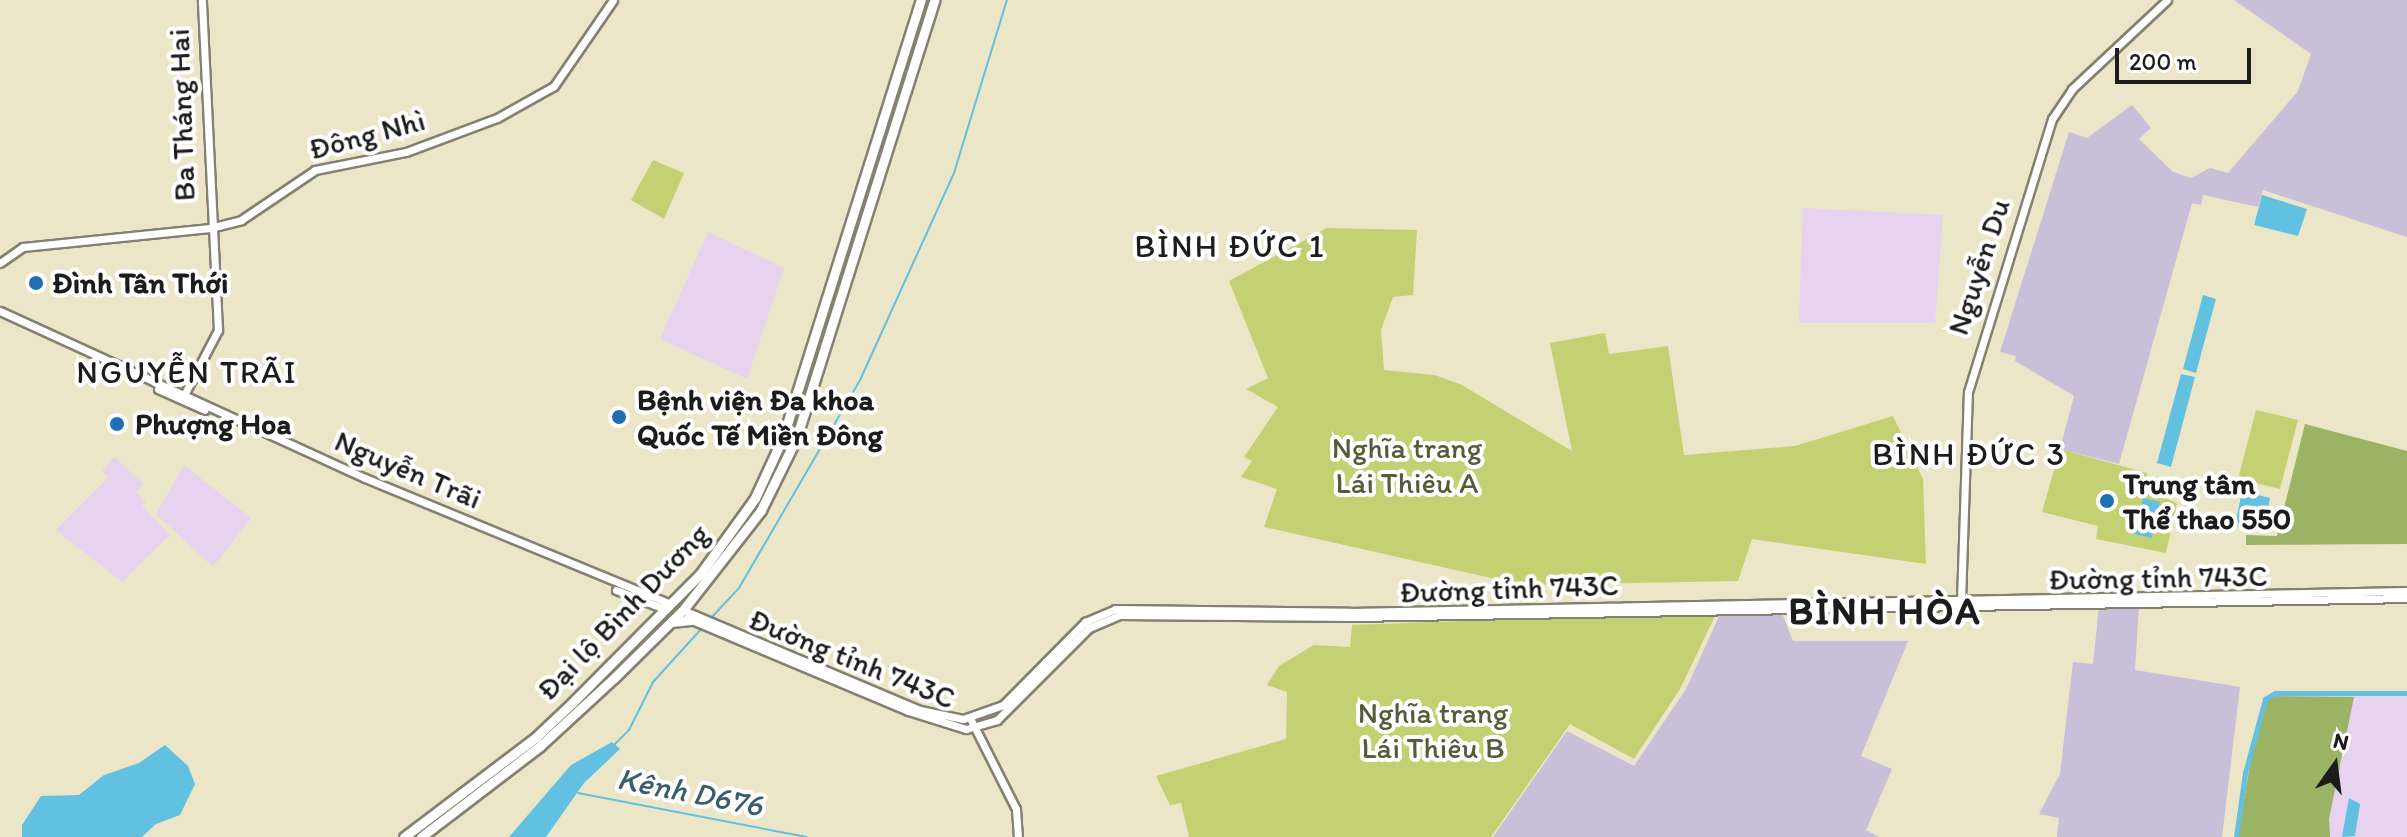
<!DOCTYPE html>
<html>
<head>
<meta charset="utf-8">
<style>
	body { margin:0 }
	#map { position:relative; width:2407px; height:837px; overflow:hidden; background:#ebe6c8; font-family:Itim,sans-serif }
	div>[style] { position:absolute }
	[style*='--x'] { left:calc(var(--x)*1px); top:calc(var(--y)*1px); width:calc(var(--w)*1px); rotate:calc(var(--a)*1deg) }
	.built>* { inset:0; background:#e7d2ef }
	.industrial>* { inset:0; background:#c8bfd8 }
	.green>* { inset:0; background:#c4d172 }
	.forest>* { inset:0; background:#9bb364 }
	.water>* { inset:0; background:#62c0e0 }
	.stream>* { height:2px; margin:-1px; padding:0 1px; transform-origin:1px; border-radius:1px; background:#62c0e0 }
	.canal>* { height:5px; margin:-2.5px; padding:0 2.5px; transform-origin:2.5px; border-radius:2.5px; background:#62c0e0 }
	.roads { filter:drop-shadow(2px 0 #848172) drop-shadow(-2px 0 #848172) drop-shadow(0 2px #848172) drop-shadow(0 -2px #848172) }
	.secondary>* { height:7px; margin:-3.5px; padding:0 3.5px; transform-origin:3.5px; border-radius:3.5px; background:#fff }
	.highway>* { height:9px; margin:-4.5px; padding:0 4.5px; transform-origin:4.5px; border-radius:4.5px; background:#fff }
	.dots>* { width:22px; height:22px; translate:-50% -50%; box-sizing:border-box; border:4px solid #fff; border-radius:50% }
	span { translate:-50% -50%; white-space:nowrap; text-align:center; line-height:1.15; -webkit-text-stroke:8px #fff; paint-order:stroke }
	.street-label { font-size:30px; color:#1c1c1c }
	.poi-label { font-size:30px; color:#1c1c1c; font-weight:700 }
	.left { translate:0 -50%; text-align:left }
	.park-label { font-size:30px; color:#575b3a }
	.neighbourhood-label { font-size:32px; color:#1c1c1c; letter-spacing:2px }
	.water-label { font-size:32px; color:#385e6a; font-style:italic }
	.district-label { font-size:38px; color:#1c1c1c; font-weight:700; letter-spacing:2px }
	.north { position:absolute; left:2295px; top:725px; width:80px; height:80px; -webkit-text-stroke:6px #fff; paint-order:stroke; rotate:14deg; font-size:22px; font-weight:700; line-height:32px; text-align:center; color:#1c1c1c }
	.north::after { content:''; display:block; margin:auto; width:28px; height:36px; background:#1c1c1c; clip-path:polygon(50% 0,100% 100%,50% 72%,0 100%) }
	.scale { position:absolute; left:2115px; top:48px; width:136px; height:36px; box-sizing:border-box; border:4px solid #1c1c1c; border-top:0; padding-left:10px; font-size:24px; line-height:28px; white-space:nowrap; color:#1c1c1c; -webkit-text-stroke:6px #fff; paint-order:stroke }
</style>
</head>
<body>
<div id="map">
	<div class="built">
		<i style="clip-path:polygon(1803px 208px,1943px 215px,1935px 323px,1799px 323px)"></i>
		<i style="clip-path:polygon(708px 232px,784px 268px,747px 379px,660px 339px)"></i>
		<i style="clip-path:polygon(115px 457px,143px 484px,136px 492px,146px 502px,142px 506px,170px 535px,122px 582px,56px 530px,109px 477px,102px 471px)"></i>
		<i style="clip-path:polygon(184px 465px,251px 518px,213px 567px,156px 514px)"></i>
		<i style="clip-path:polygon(2276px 696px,2407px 696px,2407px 837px,2238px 837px,2254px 740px,2266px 701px)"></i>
	</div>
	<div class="industrial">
		<i style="clip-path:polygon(2234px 0,2407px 0,2407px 237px,2263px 190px,2258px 207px,2203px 195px,2201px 205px,2192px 203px,2119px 464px,2060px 449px,2074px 396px,2015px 361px,2016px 356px,2000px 352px,2069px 132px,2087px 138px,2132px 105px,2151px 128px,2139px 139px,2173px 172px,2191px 178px,2210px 168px,2228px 173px,2298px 91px,2311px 54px)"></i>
		<i style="clip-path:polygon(2099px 607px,2139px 607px,2135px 670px,2240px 687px,2222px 837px,2057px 837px,2059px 818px,2039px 814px,2060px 774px,2073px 662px,2093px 664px)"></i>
		<i style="clip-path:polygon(1721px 612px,1782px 613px,1793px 641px,1908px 641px,1861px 756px,1892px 769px,1866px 830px,1879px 837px,1493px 837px,1567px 731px,1634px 766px,1686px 689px)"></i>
	</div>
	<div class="green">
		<i style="clip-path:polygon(653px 160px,684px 173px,664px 219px,631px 200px)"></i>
		<i style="clip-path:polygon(1327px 228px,1417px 230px,1413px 295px,1393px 297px,1381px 330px,1384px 370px,1435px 375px,1462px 385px,1572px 451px,1550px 343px,1605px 333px,1609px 354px,1668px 346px,1684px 455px,1795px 446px,1893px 416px,1923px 479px,1926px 564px,1752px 539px,1738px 581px,1522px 585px,1264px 527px,1277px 489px,1241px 477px,1252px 461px,1244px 457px,1278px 407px,1246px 389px,1268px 378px,1229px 281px)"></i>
		<i style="clip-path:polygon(2256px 410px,2298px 420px,2280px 489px,2238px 479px)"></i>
		<i style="clip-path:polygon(2060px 449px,2147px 473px,2146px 490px,2177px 503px,2166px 553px,2096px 539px,2098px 526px,2042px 512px)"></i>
		<i style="clip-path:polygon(1717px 612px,1680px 689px,1634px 759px,1570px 724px,1491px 837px,1189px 837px,1181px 803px,1170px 805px,1156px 776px,1286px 739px,1287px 692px,1267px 685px,1279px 666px,1314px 645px,1350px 647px,1352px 625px)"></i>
	</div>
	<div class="forest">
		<i style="clip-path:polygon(2305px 424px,2407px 451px,2407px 544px,2246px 545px,2246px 535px,2277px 536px)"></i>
		<i style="clip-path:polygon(2276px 696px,2354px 697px,2329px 819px,2330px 837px,2238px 837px,2254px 740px,2266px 701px)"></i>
	</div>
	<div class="water">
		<i style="clip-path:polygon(2262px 195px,2307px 209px,2298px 236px,2254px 225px)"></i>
		<i style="clip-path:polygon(2203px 295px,2216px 299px,2196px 373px,2183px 369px)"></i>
		<i style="clip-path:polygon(2181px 374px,2195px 377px,2171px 467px,2157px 463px)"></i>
		<i style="clip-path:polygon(2242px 491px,2270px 498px,2263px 531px,2235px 526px)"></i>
		<i style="clip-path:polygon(2143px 498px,2160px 502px,2152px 538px,2134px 534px)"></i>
		<i style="clip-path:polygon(612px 742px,620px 749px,584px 783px,546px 837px,509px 837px,571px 765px)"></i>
		<i style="clip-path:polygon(165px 745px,188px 766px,195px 784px,180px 815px,156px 824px,142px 837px,22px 837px,22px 825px,41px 796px,79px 795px,104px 775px,139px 763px)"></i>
		<i style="clip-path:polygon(2349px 798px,2360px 804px,2355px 836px,2342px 837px)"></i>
	</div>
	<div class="stream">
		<i style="--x:710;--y:619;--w:42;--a:-46.9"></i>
		<i style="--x:739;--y:588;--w:243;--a:-59.8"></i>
		<i style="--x:861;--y:378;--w:225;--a:-65.6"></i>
		<i style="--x:954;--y:173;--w:181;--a:-73"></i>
		<i style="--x:614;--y:745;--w:21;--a:-45"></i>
		<i style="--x:629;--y:730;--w:54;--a:-63.4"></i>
		<i style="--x:653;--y:682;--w:74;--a:-47.7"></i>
		<i style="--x:578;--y:793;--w:233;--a:10.9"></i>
	</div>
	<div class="canal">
		<i style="--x:2236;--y:837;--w:65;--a:-82"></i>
		<i style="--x:2245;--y:773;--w:77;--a:-74.9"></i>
		<i style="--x:2265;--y:699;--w:12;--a:-31"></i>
		<i style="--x:2275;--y:693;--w:132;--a:0"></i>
	</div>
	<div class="roads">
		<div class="secondary">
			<i style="--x:0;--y:263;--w:28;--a:-35"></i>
			<i style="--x:23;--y:247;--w:188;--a:-5.8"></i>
			<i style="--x:210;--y:228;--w:32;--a:-14"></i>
			<i style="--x:241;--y:220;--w:89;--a:-34"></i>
			<i style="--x:315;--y:170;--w:93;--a:-11.2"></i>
			<i style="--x:406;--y:152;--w:97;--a:-20.5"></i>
			<i style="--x:497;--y:118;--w:65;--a:-29.3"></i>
			<i style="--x:554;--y:86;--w:104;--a:-55.5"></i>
			<i style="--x:0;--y:311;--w:401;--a:24.6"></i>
			<i style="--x:365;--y:478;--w:330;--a:22.4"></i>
			<i style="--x:158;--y:389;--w:51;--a:24.1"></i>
			<i style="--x:183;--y:397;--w:76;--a:-62.4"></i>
			<i style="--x:218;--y:330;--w:330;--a:-92.8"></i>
			<i style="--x:616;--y:590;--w:53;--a:21.2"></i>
			<i style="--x:1961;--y:601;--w:209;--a:-88.1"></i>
			<i style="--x:1968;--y:392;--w:286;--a:-72.9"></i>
			<i style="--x:2052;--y:119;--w:36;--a:-56"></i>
			<i style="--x:2072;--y:89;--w:130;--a:-43.1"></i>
			<i style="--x:683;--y:610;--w:257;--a:22.9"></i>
			<i style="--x:920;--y:710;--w:44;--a:11.8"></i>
			<i style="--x:963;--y:719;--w:42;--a:-19.3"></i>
			<i style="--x:1003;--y:705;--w:117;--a:-45.3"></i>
			<i style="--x:1085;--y:622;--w:33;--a:-23"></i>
			<i style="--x:1115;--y:609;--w:235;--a:0.7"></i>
			<i style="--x:1350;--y:612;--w:1057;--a:-1.14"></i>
			<i style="--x:687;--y:618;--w:240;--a:22.8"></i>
			<i style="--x:908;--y:711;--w:61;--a:17.2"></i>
			<i style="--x:966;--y:729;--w:32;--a:-16"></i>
			<i style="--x:997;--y:720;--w:130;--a:-45"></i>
			<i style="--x:1089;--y:628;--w:33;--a:-23"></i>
			<i style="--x:1119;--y:615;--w:235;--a:0.5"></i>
			<i style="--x:1354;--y:617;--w:1053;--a:-1.03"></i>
			<i style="--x:970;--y:718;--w:102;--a:63.2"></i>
			<i style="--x:1016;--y:809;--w:28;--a:86"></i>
		</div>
		<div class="highway">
			<i style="--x:671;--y:622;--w:20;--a:-6"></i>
			<i style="--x:404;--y:837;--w:166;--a:-37.1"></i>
			<i style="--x:536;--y:737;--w:50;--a:-43.4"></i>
			<i style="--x:572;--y:703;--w:183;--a:-45.2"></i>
			<i style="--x:701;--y:573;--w:92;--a:-54.2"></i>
			<i style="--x:755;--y:498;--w:67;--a:-65.3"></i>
			<i style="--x:783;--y:437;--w:458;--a:-72.5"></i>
			<i style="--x:421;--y:837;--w:150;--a:-37.4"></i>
			<i style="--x:540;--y:746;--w:100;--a:-42.6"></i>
			<i style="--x:614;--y:678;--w:97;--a:-44.6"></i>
			<i style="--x:683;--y:610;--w:127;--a:-52"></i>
			<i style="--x:761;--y:510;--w:79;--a:-63.8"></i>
			<i style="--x:796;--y:439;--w:460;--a:-72.5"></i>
		</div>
	</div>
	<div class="dots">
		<i style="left:36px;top:283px;background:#1f6fb2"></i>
		<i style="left:619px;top:417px;background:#1f6fb2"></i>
		<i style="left:117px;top:424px;background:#1f6fb2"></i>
		<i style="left:2107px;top:501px;background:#1f6fb2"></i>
	</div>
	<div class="street-label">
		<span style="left:182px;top:115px;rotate:-92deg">Ba Tháng Hai</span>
		<span style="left:367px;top:135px;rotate:-15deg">Đông Nhì</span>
		<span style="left:1979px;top:267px;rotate:-72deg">Nguyễn Du</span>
		<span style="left:408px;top:470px;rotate:23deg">Nguyễn Trãi</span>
		<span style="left:2158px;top:578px;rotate:-1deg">Đường tỉnh 743C</span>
		<span style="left:1509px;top:589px;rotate:-2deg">Đường tỉnh 743C</span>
		<span style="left:623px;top:612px;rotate:-46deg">Đại lộ Bình Dương</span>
		<span style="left:852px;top:659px;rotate:22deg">Đường tỉnh 743C</span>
	</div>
	<div class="poi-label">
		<span class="left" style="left:52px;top:283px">Đình Tân Thới</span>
		<span class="left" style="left:637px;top:417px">Bệnh viện Đa khoa<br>Quốc Tế Miền Đông</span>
		<span class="left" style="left:135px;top:424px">Phượng Hoa</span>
		<span class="left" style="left:2123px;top:501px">Trung tâm<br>Thể thao 550</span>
	</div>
	<div class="park-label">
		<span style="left:1407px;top:465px">Nghĩa trang<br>Lái Thiêu A</span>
		<span style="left:1433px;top:730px">Nghĩa trang<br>Lái Thiêu B</span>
	</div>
	<div class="neighbourhood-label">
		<span style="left:1230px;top:246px">BÌNH ĐỨC 1</span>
		<span style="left:187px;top:372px">NGUYỄN TRÃI</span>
		<span style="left:1969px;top:454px">BÌNH ĐỨC 3</span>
	</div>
	<div class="water-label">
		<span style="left:690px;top:792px;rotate:11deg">Kênh D676</span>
	</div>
	<div class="district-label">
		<span style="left:1885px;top:612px">BÌNH HÒA</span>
	</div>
	<div class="north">N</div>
	<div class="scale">200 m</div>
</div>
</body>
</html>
